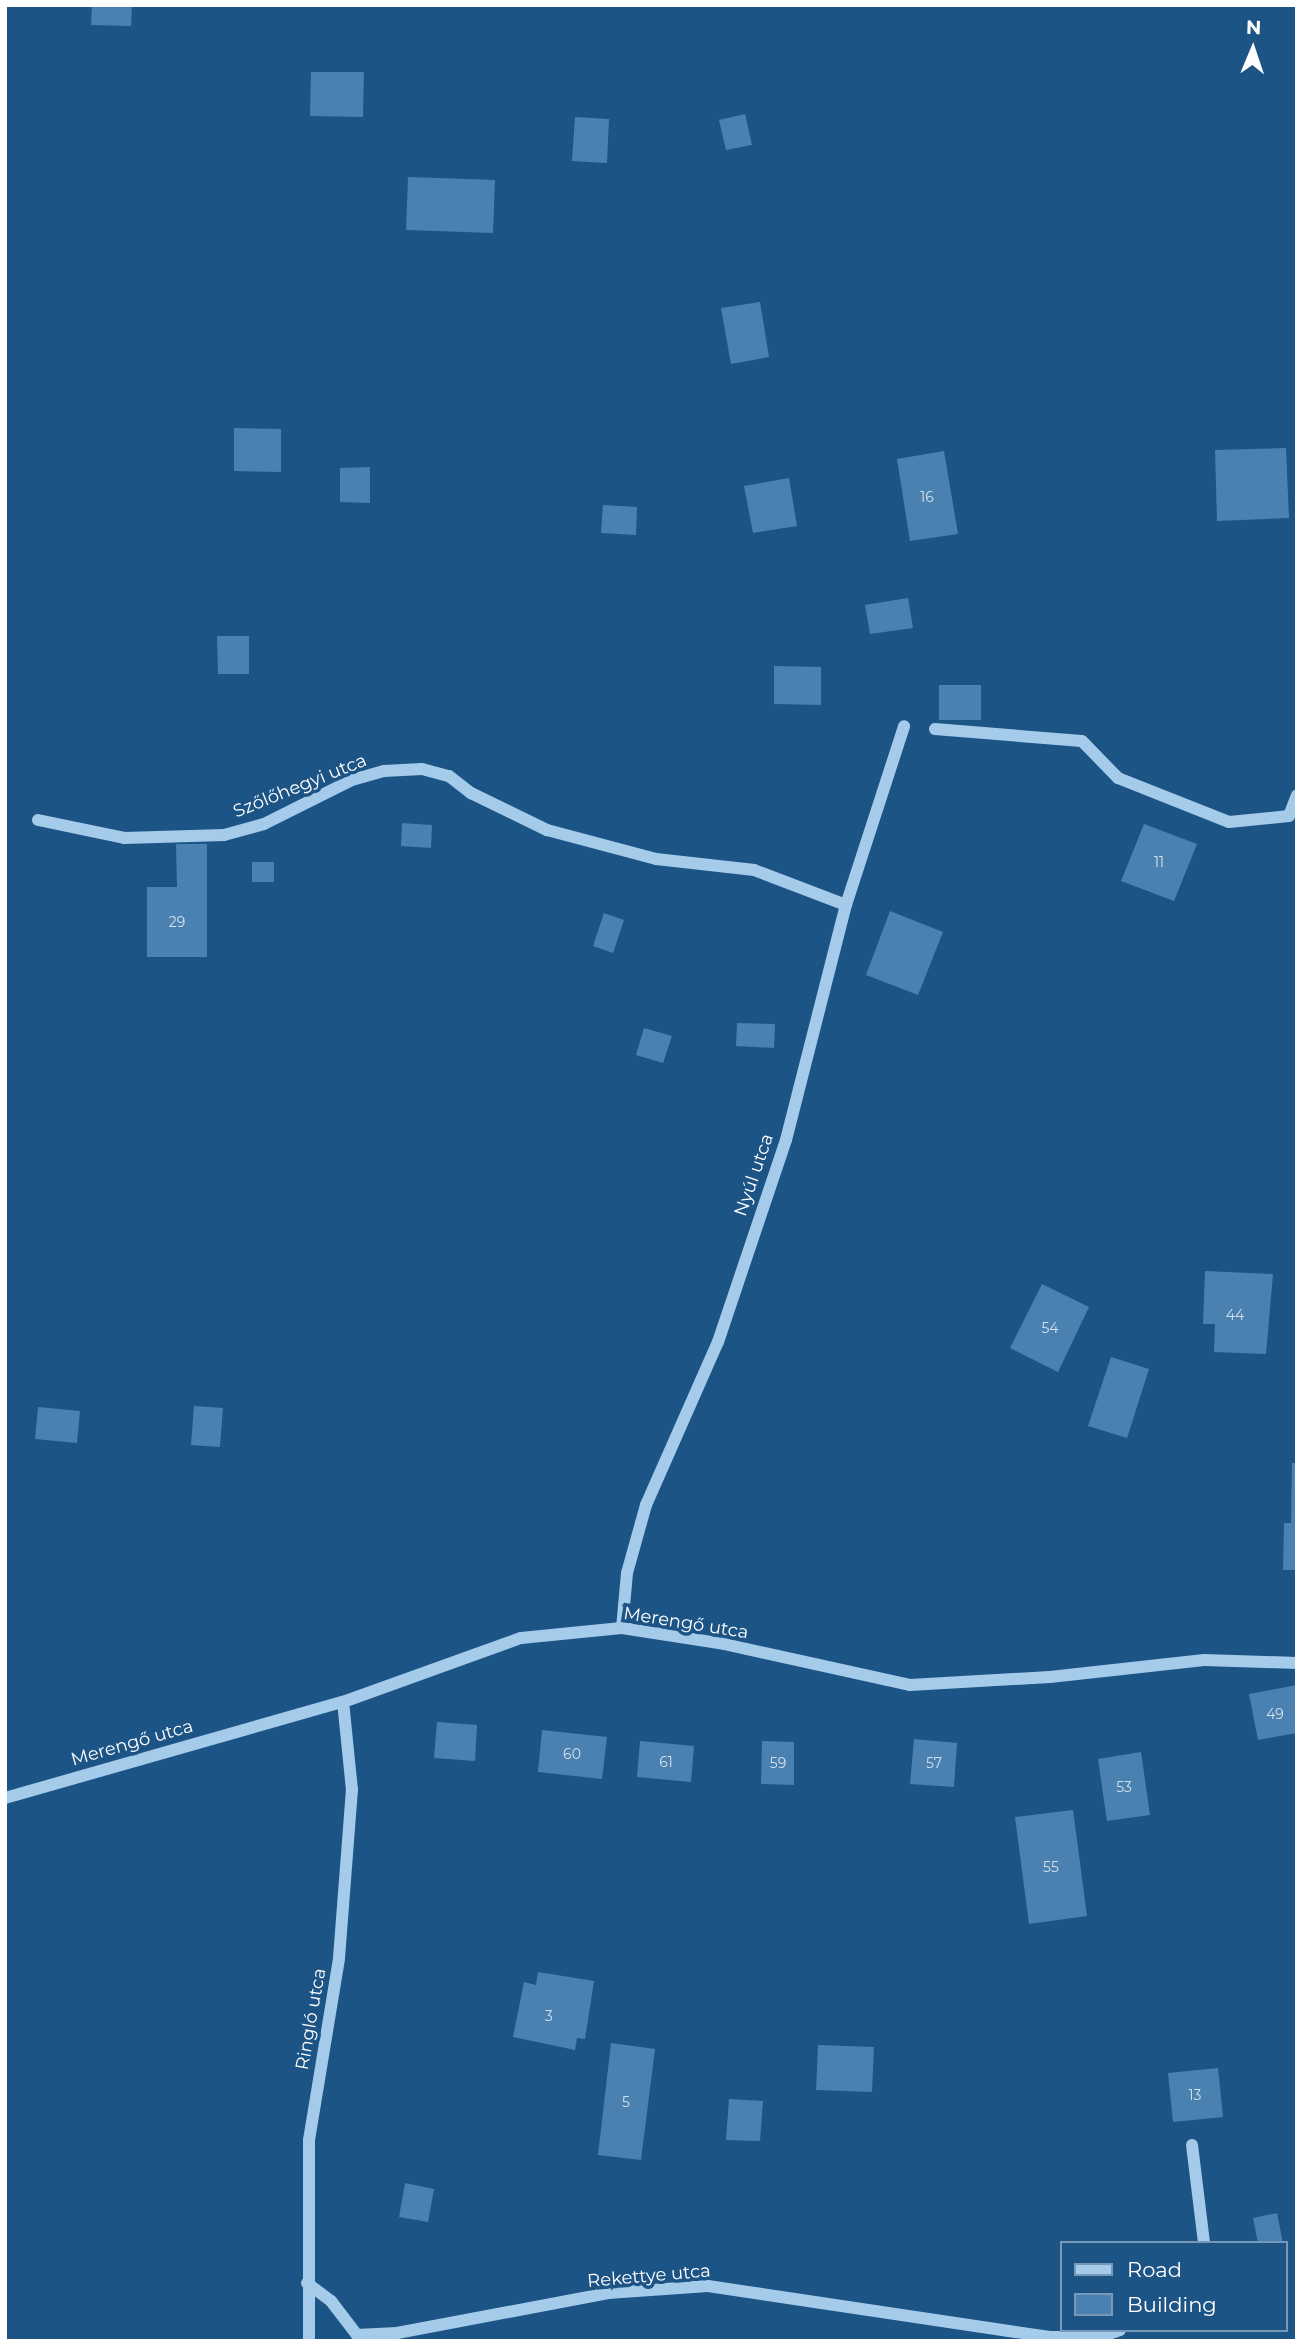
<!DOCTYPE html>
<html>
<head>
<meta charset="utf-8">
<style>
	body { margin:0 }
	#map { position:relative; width:1302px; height:2346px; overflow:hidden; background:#1d5486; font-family:Montserrat,sans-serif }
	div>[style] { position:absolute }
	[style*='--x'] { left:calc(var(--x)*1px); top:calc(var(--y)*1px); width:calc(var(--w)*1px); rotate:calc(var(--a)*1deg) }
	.building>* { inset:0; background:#4a81b1 }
	.minor>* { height:12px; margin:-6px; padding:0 6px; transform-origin:6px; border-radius:6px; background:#a5cbeb }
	span { translate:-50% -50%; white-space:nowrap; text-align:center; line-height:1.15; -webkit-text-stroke:7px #1d5486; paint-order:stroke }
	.number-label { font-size:14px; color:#d2e0ec }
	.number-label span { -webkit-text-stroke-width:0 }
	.street-label { font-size:18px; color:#fff }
	.frame { position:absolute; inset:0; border:7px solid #fff; pointer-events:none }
	.legend { position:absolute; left:1060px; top:2241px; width:228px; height:91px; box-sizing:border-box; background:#1d5486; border:2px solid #7798b6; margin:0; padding:9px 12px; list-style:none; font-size:21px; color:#fff }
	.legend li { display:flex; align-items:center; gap:14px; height:35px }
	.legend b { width:35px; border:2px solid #7798b6 }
	.north { position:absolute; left:1218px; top:14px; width:70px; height:70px; -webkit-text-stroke:5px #1d5486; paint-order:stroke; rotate:2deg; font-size:19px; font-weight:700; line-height:28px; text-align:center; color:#fff }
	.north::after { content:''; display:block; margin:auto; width:24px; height:32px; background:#fff; clip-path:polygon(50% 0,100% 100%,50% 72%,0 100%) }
</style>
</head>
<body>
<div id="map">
	<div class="building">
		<i style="clip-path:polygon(92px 5px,132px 5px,131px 26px,91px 25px)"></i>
		<i style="clip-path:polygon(311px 72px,364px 72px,363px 117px,310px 116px)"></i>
		<i style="clip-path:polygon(745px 114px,752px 145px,726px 150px,719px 120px)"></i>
		<i style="clip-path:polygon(575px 117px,609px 119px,607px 163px,572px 161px)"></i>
		<i style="clip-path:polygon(408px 177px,495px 180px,493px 233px,406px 230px)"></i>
		<i style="clip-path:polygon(760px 302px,769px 357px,731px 364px,721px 308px)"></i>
		<i style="clip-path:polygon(234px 428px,281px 429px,281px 472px,234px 471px)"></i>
		<i style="clip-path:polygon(1286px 448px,1289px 518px,1217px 521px,1215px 450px)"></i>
		<i style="clip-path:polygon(944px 451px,958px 534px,910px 541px,897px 459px)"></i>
		<i style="clip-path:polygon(370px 467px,370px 503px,340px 502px,340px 468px)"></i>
		<i style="clip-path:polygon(789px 478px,797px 526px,753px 533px,744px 486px)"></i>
		<i style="clip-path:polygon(603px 505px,637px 507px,636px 535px,601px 533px)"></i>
		<i style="clip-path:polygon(908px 598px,913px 628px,870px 634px,865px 605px)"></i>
		<i style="clip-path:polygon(217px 636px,249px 636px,249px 674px,218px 674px)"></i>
		<i style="clip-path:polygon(774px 666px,821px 667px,821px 705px,774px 704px)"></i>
		<i style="clip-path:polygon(939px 685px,981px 685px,981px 720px,939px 720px)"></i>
		<i style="clip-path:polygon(402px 823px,432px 825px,431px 848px,401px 846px)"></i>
		<i style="clip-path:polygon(1144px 824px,1197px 844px,1174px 901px,1121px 881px)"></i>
		<i style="clip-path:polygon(176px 844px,207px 844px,207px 957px,147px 957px,147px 887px,177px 887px)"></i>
		<i style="clip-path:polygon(252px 862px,274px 862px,274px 882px,252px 882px)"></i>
		<i style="clip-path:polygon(890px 911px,943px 932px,918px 995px,866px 975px)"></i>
		<i style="clip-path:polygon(604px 913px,624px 920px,613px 953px,593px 946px)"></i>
		<i style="clip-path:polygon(737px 1023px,775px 1024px,774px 1048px,736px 1046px)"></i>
		<i style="clip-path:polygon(644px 1028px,672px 1036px,663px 1063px,636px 1055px)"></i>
		<i style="clip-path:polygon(1205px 1271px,1273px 1274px,1266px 1354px,1214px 1352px,1215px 1324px,1203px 1324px)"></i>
		<i style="clip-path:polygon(1042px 1284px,1089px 1307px,1058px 1372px,1010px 1348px)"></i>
		<i style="clip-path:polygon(1111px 1357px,1149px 1369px,1127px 1438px,1088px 1426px)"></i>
		<i style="clip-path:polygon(194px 1406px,223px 1408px,220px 1447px,191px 1445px)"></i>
		<i style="clip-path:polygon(38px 1407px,80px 1411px,77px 1443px,35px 1439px)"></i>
		<i style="clip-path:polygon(1292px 1463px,1297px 1463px,1297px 1570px,1283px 1570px,1284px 1523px,1291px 1523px)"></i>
		<i style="clip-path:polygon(1297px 1685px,1297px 1733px,1258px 1740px,1249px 1694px)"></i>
		<i style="clip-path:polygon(437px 1722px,477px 1725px,475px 1761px,434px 1758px)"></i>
		<i style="clip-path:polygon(542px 1730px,607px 1737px,602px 1779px,538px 1772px)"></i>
		<i style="clip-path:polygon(914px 1739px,957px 1743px,954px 1787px,910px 1784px)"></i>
		<i style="clip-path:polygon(640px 1741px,694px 1746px,691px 1782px,637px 1777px)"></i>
		<i style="clip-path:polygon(762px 1741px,794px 1742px,794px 1785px,761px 1784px)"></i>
		<i style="clip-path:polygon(1141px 1752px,1150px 1815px,1107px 1821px,1098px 1759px)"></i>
		<i style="clip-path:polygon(1073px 1810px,1087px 1916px,1029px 1924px,1015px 1817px)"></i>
		<i style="clip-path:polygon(538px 1972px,594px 1981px,585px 2039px,577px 2038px,575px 2050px,513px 2037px,524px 1982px,536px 1985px)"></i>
		<i style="clip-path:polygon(611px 2043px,655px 2049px,641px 2160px,598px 2155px)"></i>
		<i style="clip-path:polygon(818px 2045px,874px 2047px,872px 2092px,816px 2090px)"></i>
		<i style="clip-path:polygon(1218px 2068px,1223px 2117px,1173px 2122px,1168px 2073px)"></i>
		<i style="clip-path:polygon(729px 2099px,763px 2101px,760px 2141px,726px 2140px)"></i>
		<i style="clip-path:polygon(405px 2183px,434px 2189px,428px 2222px,399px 2217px)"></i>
		<i style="clip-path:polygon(1277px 2213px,1283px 2243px,1258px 2243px,1253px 2218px)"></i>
	</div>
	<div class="minor">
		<i style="--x:935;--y:729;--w:147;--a:4.7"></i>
		<i style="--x:1082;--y:741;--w:52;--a:45.8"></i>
		<i style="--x:1118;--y:778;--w:119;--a:21.6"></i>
		<i style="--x:1229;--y:822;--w:60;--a:-5.7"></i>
		<i style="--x:1289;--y:816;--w:22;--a:-69"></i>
		<i style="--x:38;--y:820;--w:88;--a:11.8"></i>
		<i style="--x:124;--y:838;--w:100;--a:-1.7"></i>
		<i style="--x:224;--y:835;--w:41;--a:-15.4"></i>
		<i style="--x:264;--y:824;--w:98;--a:-26.6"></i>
		<i style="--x:352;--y:780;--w:33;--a:-16"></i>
		<i style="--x:384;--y:771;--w:38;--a:-3"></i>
		<i style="--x:422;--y:769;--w:28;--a:15"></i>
		<i style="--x:449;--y:776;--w:28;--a:38"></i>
		<i style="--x:471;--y:793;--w:85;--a:26"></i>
		<i style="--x:547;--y:830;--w:113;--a:14.9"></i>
		<i style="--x:656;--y:859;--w:99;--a:6.4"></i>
		<i style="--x:754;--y:870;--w:98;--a:20.8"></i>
		<i style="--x:622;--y:1628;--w:55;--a:-84.8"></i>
		<i style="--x:627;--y:1573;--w:71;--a:-74.4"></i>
		<i style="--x:646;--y:1505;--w:178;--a:-66.2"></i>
		<i style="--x:718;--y:1342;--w:213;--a:-71.4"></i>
		<i style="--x:786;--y:1140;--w:243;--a:-75.7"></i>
		<i style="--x:846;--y:905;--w:188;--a:-72"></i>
		<i style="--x:5;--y:1798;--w:351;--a:-15.9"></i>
		<i style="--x:343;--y:1702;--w:189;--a:-19.8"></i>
		<i style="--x:521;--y:1638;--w:101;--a:-5.7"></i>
		<i style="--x:622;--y:1628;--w:103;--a:8.9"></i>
		<i style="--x:724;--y:1644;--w:190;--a:12.4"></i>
		<i style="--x:910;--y:1685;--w:140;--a:-3.3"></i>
		<i style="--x:1050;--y:1677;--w:155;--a:-6.3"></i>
		<i style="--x:1204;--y:1660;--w:93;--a:1.8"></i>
		<i style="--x:1192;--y:2145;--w:99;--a:83"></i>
		<i style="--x:307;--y:2283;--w:30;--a:37"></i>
		<i style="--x:331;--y:2301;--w:43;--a:52.6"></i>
		<i style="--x:357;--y:2335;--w:40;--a:-2.9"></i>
		<i style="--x:397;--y:2333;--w:215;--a:-10.7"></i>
		<i style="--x:608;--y:2293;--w:100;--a:-4"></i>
		<i style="--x:708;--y:2286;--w:347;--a:8.5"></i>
		<i style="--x:1051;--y:2337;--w:49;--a:0"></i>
		<i style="--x:1100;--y:2337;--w:21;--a:-19"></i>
		<i style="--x:309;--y:2341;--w:201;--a:-90"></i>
		<i style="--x:309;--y:2140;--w:184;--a:-80.6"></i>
		<i style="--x:339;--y:1958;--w:169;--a:-85.6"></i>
		<i style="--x:352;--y:1790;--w:88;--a:-95.8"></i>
	</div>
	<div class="number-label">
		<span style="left:927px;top:497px">16</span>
		<span style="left:1159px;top:862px">11</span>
		<span style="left:177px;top:922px">29</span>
		<span style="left:1235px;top:1315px">44</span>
		<span style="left:1050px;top:1328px">54</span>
		<span style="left:1275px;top:1714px">49</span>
		<span style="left:572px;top:1754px">60</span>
		<span style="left:666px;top:1762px">61</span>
		<span style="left:778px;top:1763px">59</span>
		<span style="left:934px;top:1763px">57</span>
		<span style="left:1124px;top:1787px">53</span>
		<span style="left:1051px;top:1867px">55</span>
		<span style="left:549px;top:2016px">3</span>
		<span style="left:1195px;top:2095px">13</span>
		<span style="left:626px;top:2102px">5</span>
	</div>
	<div class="street-label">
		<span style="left:300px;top:786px;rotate:-22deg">Szőlőhegyi utca</span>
		<span style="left:754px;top:1175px;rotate:-71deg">Nyúl utca</span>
		<span style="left:686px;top:1623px;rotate:9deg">Merengő utca</span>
		<span style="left:132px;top:1743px;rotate:-16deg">Merengő utca</span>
		<span style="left:311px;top:2019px;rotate:-80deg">Ringló utca</span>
		<span style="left:649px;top:2276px;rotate:-5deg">Rekettye utca</span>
	</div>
	<div class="frame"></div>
	<ul class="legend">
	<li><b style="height:9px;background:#a5cbeb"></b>Road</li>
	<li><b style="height:19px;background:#4a81b1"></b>Building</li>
	</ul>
	<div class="north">N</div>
</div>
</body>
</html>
